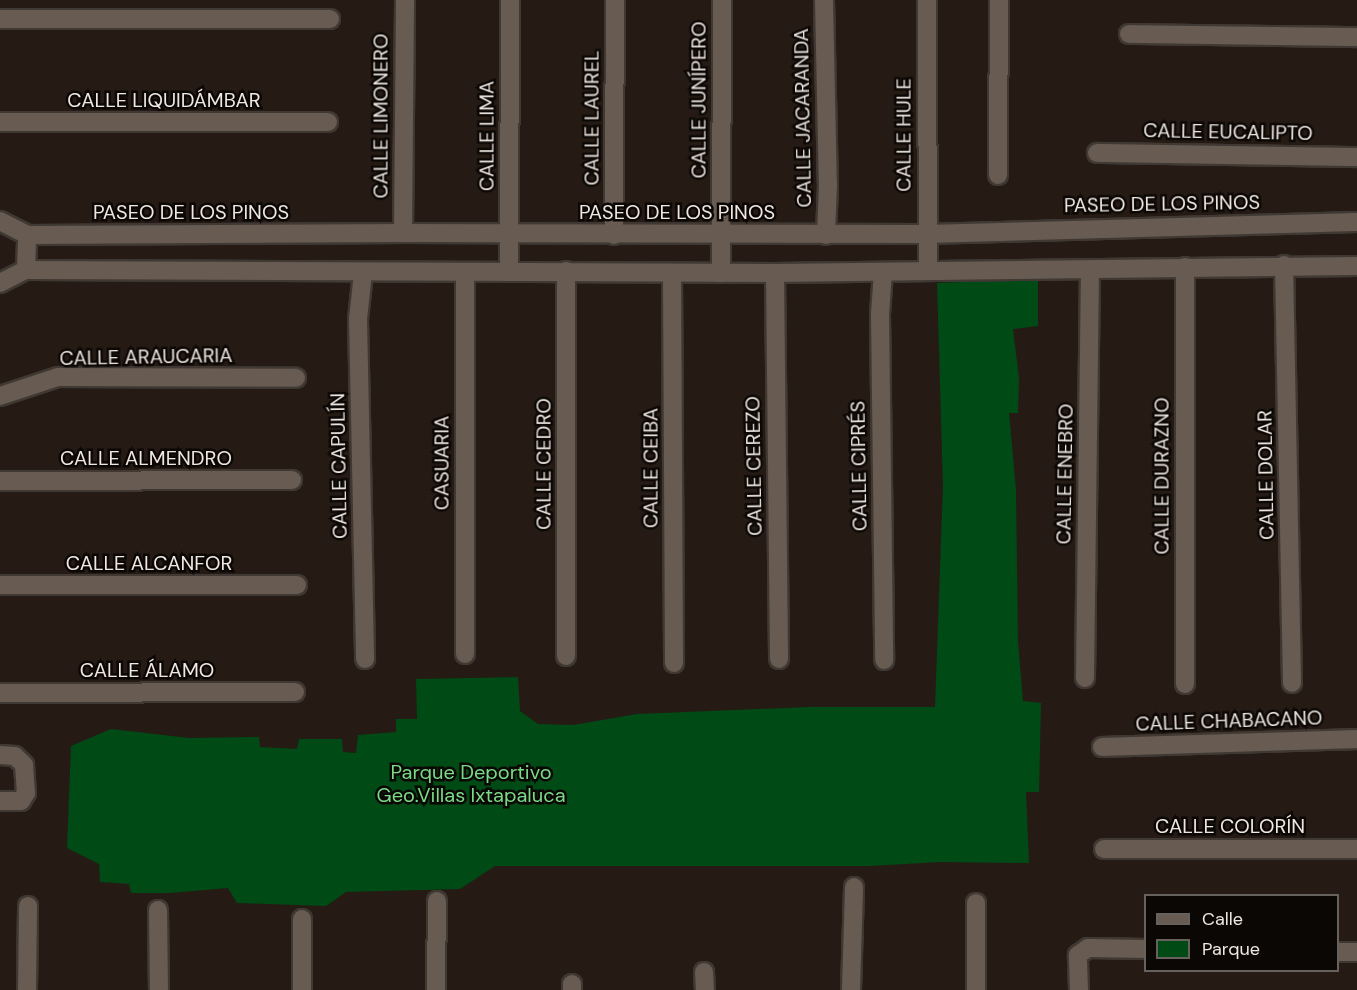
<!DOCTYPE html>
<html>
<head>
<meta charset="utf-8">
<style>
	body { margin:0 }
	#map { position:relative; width:1357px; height:990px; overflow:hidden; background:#251b14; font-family:"DM Sans",sans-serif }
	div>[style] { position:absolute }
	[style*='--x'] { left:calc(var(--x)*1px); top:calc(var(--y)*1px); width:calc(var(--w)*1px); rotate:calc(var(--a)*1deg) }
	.green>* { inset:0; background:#004a15 }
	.roads { filter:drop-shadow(2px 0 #3f3833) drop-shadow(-2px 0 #3f3833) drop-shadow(0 2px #3f3833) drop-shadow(0 -2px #3f3833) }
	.minor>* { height:18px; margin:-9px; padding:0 9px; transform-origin:9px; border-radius:9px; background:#675b52 }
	span { translate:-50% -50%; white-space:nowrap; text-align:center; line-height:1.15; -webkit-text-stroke:5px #0b0704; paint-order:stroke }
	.street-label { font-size:20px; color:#eee7e2 }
	.park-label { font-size:20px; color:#7adb87 }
	.legend { position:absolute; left:1144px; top:894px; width:195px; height:78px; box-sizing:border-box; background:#0b0704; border:2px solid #66615d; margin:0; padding:8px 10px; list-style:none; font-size:18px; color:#eee7e2 }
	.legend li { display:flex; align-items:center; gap:12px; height:30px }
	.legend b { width:30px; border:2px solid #66615d }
</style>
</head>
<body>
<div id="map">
	<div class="green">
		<i style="clip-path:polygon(1038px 279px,1038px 326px,1013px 329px,1019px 378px,1018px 413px,1009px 413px,1016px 490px,1018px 641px,1023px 701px,1041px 703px,1039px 792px,1026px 792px,1029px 863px,940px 862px,870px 866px,495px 866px,460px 889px,346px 892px,326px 906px,237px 903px,228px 888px,170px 893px,131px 893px,129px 884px,100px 882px,99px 864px,67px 848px,71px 746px,111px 729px,189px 738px,259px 737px,260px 747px,297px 749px,299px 739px,342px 739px,343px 752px,356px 753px,358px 735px,396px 732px,396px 719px,417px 719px,416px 679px,518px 677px,520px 711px,538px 724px,573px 725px,637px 714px,808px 707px,935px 707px,943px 486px,937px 283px)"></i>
	</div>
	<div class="roads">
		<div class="minor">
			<i style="--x:824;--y:0;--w:185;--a:88.8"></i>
			<i style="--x:828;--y:185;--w:50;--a:92.3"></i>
			<i style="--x:927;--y:0;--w:270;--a:89.8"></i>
			<i style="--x:0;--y:19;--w:330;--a:0"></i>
			<i style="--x:1129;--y:34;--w:228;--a:0.8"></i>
			<i style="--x:0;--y:122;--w:328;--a:0"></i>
			<i style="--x:1097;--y:153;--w:260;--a:0.9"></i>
			<i style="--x:998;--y:175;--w:175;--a:-89.7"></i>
			<i style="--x:0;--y:221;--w:30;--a:27"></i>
			<i style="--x:27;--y:235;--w:376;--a:-0.3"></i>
			<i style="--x:403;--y:233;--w:523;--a:0.11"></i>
			<i style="--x:926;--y:234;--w:431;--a:-1.6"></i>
			<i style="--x:403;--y:233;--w:233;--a:-89.5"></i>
			<i style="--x:614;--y:235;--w:235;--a:-89.8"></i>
			<i style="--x:1284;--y:265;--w:418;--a:88.9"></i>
			<i style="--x:1185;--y:267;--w:417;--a:90"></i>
			<i style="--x:26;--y:270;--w:35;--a:-88"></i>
			<i style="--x:566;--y:271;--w:385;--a:90"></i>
			<i style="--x:465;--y:272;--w:382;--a:90"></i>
			<i style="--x:509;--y:272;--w:272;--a:-89.8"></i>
			<i style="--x:883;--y:272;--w:42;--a:94.1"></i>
			<i style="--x:880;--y:314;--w:346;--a:89.3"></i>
			<i style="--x:363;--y:273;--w:46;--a:96.2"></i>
			<i style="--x:358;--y:319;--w:340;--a:88.8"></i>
			<i style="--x:672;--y:273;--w:390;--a:89.7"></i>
			<i style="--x:721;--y:273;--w:273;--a:-89.8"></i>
			<i style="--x:775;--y:273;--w:386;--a:89.4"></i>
			<i style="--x:0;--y:283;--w:29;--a:-27"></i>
			<i style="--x:26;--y:270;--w:749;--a:0.23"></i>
			<i style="--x:775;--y:273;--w:582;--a:-0.69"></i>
			<i style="--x:0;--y:396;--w:61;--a:-18.1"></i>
			<i style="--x:58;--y:377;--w:238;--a:0.2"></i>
			<i style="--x:0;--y:481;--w:292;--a:-0.2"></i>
			<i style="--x:0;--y:585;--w:297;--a:0"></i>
			<i style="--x:1085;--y:678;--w:408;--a:-89.3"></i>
			<i style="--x:0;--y:693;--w:295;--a:-0.2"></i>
			<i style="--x:1102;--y:747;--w:255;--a:-1.8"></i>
			<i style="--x:0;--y:755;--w:15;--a:4"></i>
			<i style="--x:15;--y:756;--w:13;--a:45"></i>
			<i style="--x:24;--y:765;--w:28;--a:86"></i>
			<i style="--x:26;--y:793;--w:9;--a:122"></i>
			<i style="--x:21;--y:801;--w:21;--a:180"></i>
			<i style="--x:1104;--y:849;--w:253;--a:0"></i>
			<i style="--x:158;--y:910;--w:80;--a:89.3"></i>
			<i style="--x:1338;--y:952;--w:19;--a:0"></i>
			<i style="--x:704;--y:972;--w:18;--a:87"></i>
			<i style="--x:572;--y:984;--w:6;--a:90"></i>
			<i style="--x:27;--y:990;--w:84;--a:-89.3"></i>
			<i style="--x:302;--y:990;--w:71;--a:-90"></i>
			<i style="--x:436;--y:990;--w:89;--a:-89.4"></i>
			<i style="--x:851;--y:990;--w:103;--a:-88.3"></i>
			<i style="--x:976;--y:990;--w:87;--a:-90"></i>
			<i style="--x:1079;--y:990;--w:35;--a:-92"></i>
			<i style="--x:1078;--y:955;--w:12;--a:-35"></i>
			<i style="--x:1088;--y:948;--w:58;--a:1"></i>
		</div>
	</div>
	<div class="street-label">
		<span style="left:164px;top:100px">CALLE LIQUIDÁMBAR</span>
		<span style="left:699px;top:100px;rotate:-90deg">CALLE JUNÍPERO</span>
		<span style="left:381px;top:116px;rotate:-90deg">CALLE LIMONERO</span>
		<span style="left:592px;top:118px;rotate:-90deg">CALLE LAUREL</span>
		<span style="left:803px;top:118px;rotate:-91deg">CALLE JACARANDA</span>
		<span style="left:1228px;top:132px;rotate:1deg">CALLE EUCALIPTO</span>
		<span style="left:904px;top:135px;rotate:-90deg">CALLE HULE</span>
		<span style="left:487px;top:136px;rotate:-90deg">CALLE LIMA</span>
		<span style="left:1162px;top:204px;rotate:-1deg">PASEO DE LOS PINOS</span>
		<span style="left:191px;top:212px">PASEO DE LOS PINOS</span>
		<span style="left:677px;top:212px">PASEO DE LOS PINOS</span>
		<span style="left:146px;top:357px;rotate:-1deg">CALLE ARAUCARIA</span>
		<span style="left:146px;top:458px">CALLE ALMENDRO</span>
		<span style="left:442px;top:463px;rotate:-90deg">CASUARIA</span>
		<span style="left:544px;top:464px;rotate:-90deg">CALLE CEDRO</span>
		<span style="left:339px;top:466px;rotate:-91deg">CALLE CAPULÍN</span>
		<span style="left:754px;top:466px;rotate:-91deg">CALLE CEREZO</span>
		<span style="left:859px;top:466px;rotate:-91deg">CALLE CIPRÉS</span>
		<span style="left:651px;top:468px;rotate:-90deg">CALLE CEIBA</span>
		<span style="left:1065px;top:474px;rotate:-89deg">CALLE ENEBRO</span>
		<span style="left:1266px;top:475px;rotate:-91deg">CALLE DOLAR</span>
		<span style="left:1162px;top:476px;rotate:-90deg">CALLE DURAZNO</span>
		<span style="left:149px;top:563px">CALLE ALCANFOR</span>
		<span style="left:147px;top:670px">CALLE ÁLAMO</span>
		<span style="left:1229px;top:721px;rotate:-2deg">CALLE CHABACANO</span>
		<span style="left:1230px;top:826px">CALLE COLORÍN</span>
	</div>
	<div class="park-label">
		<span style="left:471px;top:784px">Parque Deportivo<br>Geo.Villas Ixtapaluca</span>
	</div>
	<ul class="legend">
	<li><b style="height:8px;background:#675b52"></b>Calle</li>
	<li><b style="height:16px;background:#004a15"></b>Parque</li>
	</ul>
</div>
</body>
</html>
